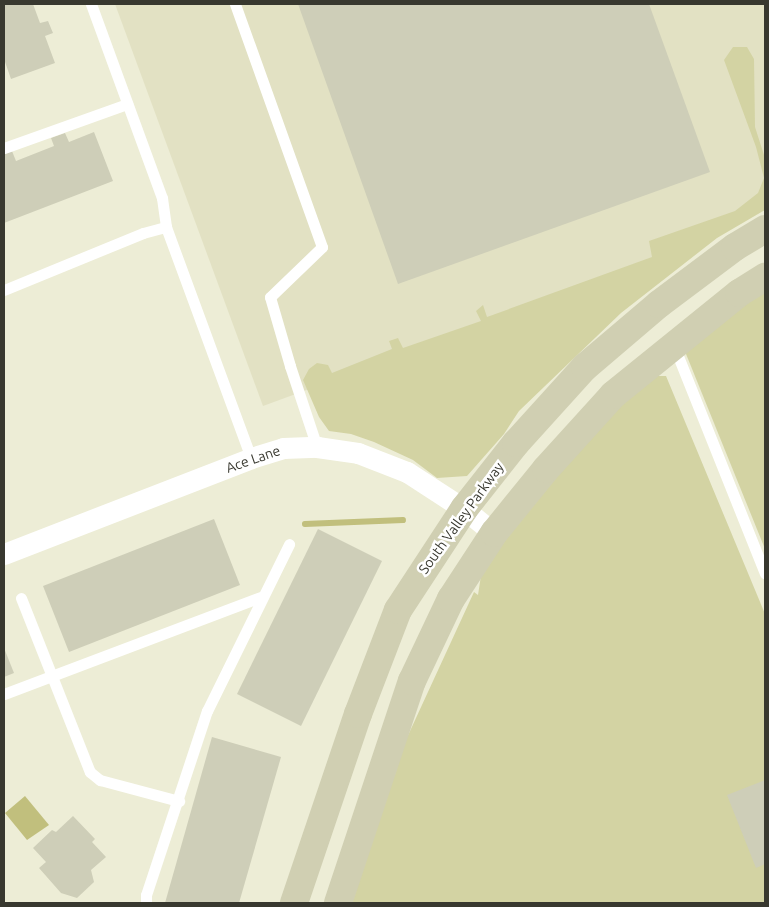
<!DOCTYPE html>
<html>
<head>
<meta charset="utf-8">
<style>
	body { margin:0 }
	#map { position:relative; width:769px; height:907px; overflow:hidden; background:#ededd6; font-family:Ubuntu,sans-serif }
	div>[style] { position:absolute }
	[style*='--x'] { left:calc(var(--x)*1px); top:calc(var(--y)*1px); width:calc(var(--w)*1px); rotate:calc(var(--a)*1deg) }
	.built>* { inset:0; background:#e2e1c3 }
	.green>* { inset:0; background:#d3d3a3 }
	.water>* { inset:0; background:#c1bf7d }
	.stream>* { height:5.5px; margin:-2.75px; padding:0 2.75px; transform-origin:2.75px; border-radius:2.75px; background:#c1bf7d }
	.building>* { inset:0; background:#ceceb8 }
	.service>* { height:11px; margin:-5.5px; padding:0 5.5px; transform-origin:5.5px; border-radius:5.5px; background:#fff }
	.minor>* { height:21px; margin:-10.5px; padding:0 10.5px; transform-origin:10.5px; border-radius:10.5px; background:#fff }
	.secondary>* { height:28px; margin:-14px; padding:0 14px; transform-origin:14px; border-radius:14px; background:#d0cfb2 }
	span { translate:-50% -50%; white-space:nowrap; text-align:center; line-height:1.15; -webkit-text-stroke:5px #fff; paint-order:stroke }
	.street-label { font-size:14px; color:#38382f }
	.frame { position:absolute; inset:0; border:5px solid #38382f; pointer-events:none }
</style>
</head>
<body>
<div id="map">
	<div class="built">
		<i style="clip-path:polygon(115px 4px,765px 4px,765px 197px,666px 258px,263px 406px)"></i>
	</div>
	<div class="green">
		<i style="clip-path:polygon(733px 47px,747px 47px,754px 59px,755px 127px,765px 158px,765px 210px,717px 238px,621px 313px,519px 411px,504px 434px,467px 476px,437px 478px,413px 460px,374px 442px,351px 434px,329px 431px,319px 417px,303px 380px,309px 369px,317px 363px,328px 365px,332px 373px,392px 349px,389px 341px,398px 338px,403px 348px,481px 321px,476px 311px,483px 305px,487px 317px,652px 257px,649px 241px,735px 211px,758px 193px,764px 178px,756px 147px,724px 60px)"></i>
		<i style="clip-path:polygon(765px 286px,765px 549px,684px 349px)"></i>
		<i style="clip-path:polygon(657px 376px,666px 376px,765px 614px,765px 902px,349px 903px,387px 781px,474px 592px,478px 595px,482px 569px,571px 450px,630px 389px)"></i>
	</div>
	<div class="water">
		<i style="clip-path:polygon(25px 796px,49px 825px,27px 840px,5px 813px)"></i>
	</div>
	<div class="stream">
		<i style="--x:305;--y:524;--w:98;--a:-2.3"></i>
	</div>
	<div class="building">
		<i style="clip-path:polygon(4px 4px,33px 4px,40px 23px,48px 21px,53px 33px,45px 36px,55px 63px,11px 79px,4px 59px)"></i>
		<i style="clip-path:polygon(298px 4px,649px 4px,710px 172px,398px 284px)"></i>
		<i style="clip-path:polygon(94px 132px,113px 181px,4px 223px,4px 154px,12px 151px,16px 161px,54px 146px,51px 138px,65px 133px,69px 142px)"></i>
		<i style="clip-path:polygon(214px 519px,240px 585px,69px 652px,43px 586px)"></i>
		<i style="clip-path:polygon(318px 529px,382px 561px,301px 726px,237px 694px)"></i>
		<i style="clip-path:polygon(4px 648px,14px 673px,4px 677px)"></i>
		<i style="clip-path:polygon(212px 737px,281px 757px,239px 903px,165px 903px)"></i>
		<i style="clip-path:polygon(765px 780px,765px 864px,756px 868px,727px 795px)"></i>
		<i style="clip-path:polygon(73px 816px,95px 839px,92px 842px,106px 857px,91px 870px,94px 882px,77px 898px,61px 893px,39px 868px,46px 862px,33px 848px,52px 830px,56px 832px)"></i>
	</div>
	<div class="service">
		<i style="--x:91;--y:4;--w:207;--a:69.9"></i>
		<i style="--x:162;--y:198;--w:29;--a:82"></i>
		<i style="--x:166;--y:227;--w:246;--a:69.8"></i>
		<i style="--x:235;--y:4;--w:258;--a:70.3"></i>
		<i style="--x:322;--y:247;--w:72;--a:136.1"></i>
		<i style="--x:270;--y:297;--w:72;--a:73.8"></i>
		<i style="--x:290;--y:366;--w:85;--a:71.6"></i>
		<i style="--x:4;--y:148;--w:131;--a:-19.7"></i>
		<i style="--x:4;--y:290;--w:150;--a:-22.3"></i>
		<i style="--x:143;--y:233;--w:24;--a:-15"></i>
		<i style="--x:674;--y:346;--w:245;--a:68.2"></i>
		<i style="--x:21;--y:598;--w:187;--a:68.4"></i>
		<i style="--x:90;--y:772;--w:13;--a:39"></i>
		<i style="--x:100;--y:780;--w:82;--a:14.9"></i>
		<i style="--x:4;--y:694;--w:277;--a:-20.7"></i>
		<i style="--x:146;--y:903;--w:8;--a:-90"></i>
		<i style="--x:146;--y:895;--w:194;--a:-71.7"></i>
		<i style="--x:207;--y:711;--w:186;--a:-63.8"></i>
	</div>
	<div class="minor">
		<i style="--x:4;--y:554;--w:265;--a:-21.2"></i>
		<i style="--x:251;--y:458;--w:34;--a:-17"></i>
		<i style="--x:283;--y:448;--w:34;--a:-2"></i>
		<i style="--x:317;--y:447;--w:41;--a:8.3"></i>
		<i style="--x:358;--y:453;--w:53;--a:21.2"></i>
		<i style="--x:407;--y:472;--w:68;--a:33"></i>
		<i style="--x:464;--y:509;--w:38;--a:39"></i>
	</div>
	<div class="secondary">
		<i style="--x:294;--y:903;--w:200;--a:-71.3"></i>
		<i style="--x:358;--y:714;--w:111;--a:-69"></i>
		<i style="--x:398;--y:610;--w:121;--a:-56.8"></i>
		<i style="--x:464;--y:509;--w:84;--a:-51.8"></i>
		<i style="--x:516;--y:443;--w:103;--a:-47.8"></i>
		<i style="--x:585;--y:367;--w:97;--a:-40.4"></i>
		<i style="--x:659;--y:304;--w:95;--a:-36.9"></i>
		<i style="--x:735;--y:247;--w:35;--a:-31"></i>
		<i style="--x:338;--y:903;--w:234;--a:-71.6"></i>
		<i style="--x:412;--y:681;--w:91;--a:-64.6"></i>
		<i style="--x:451;--y:599;--w:79;--a:-56.9"></i>
		<i style="--x:494;--y:533;--w:82;--a:-50.9"></i>
		<i style="--x:546;--y:469;--w:100;--a:-47.8"></i>
		<i style="--x:613;--y:395;--w:162;--a:-39"></i>
		<i style="--x:739;--y:293;--w:31;--a:-32"></i>
	</div>
	<div class="street-label">
		<span style="left:253px;top:459px;rotate:-19deg">Ace Lane</span>
		<span style="left:461px;top:518px;rotate:-54deg">South Valley Parkway</span>
	</div>
	<div class="frame"></div>
</div>
</body>
</html>
